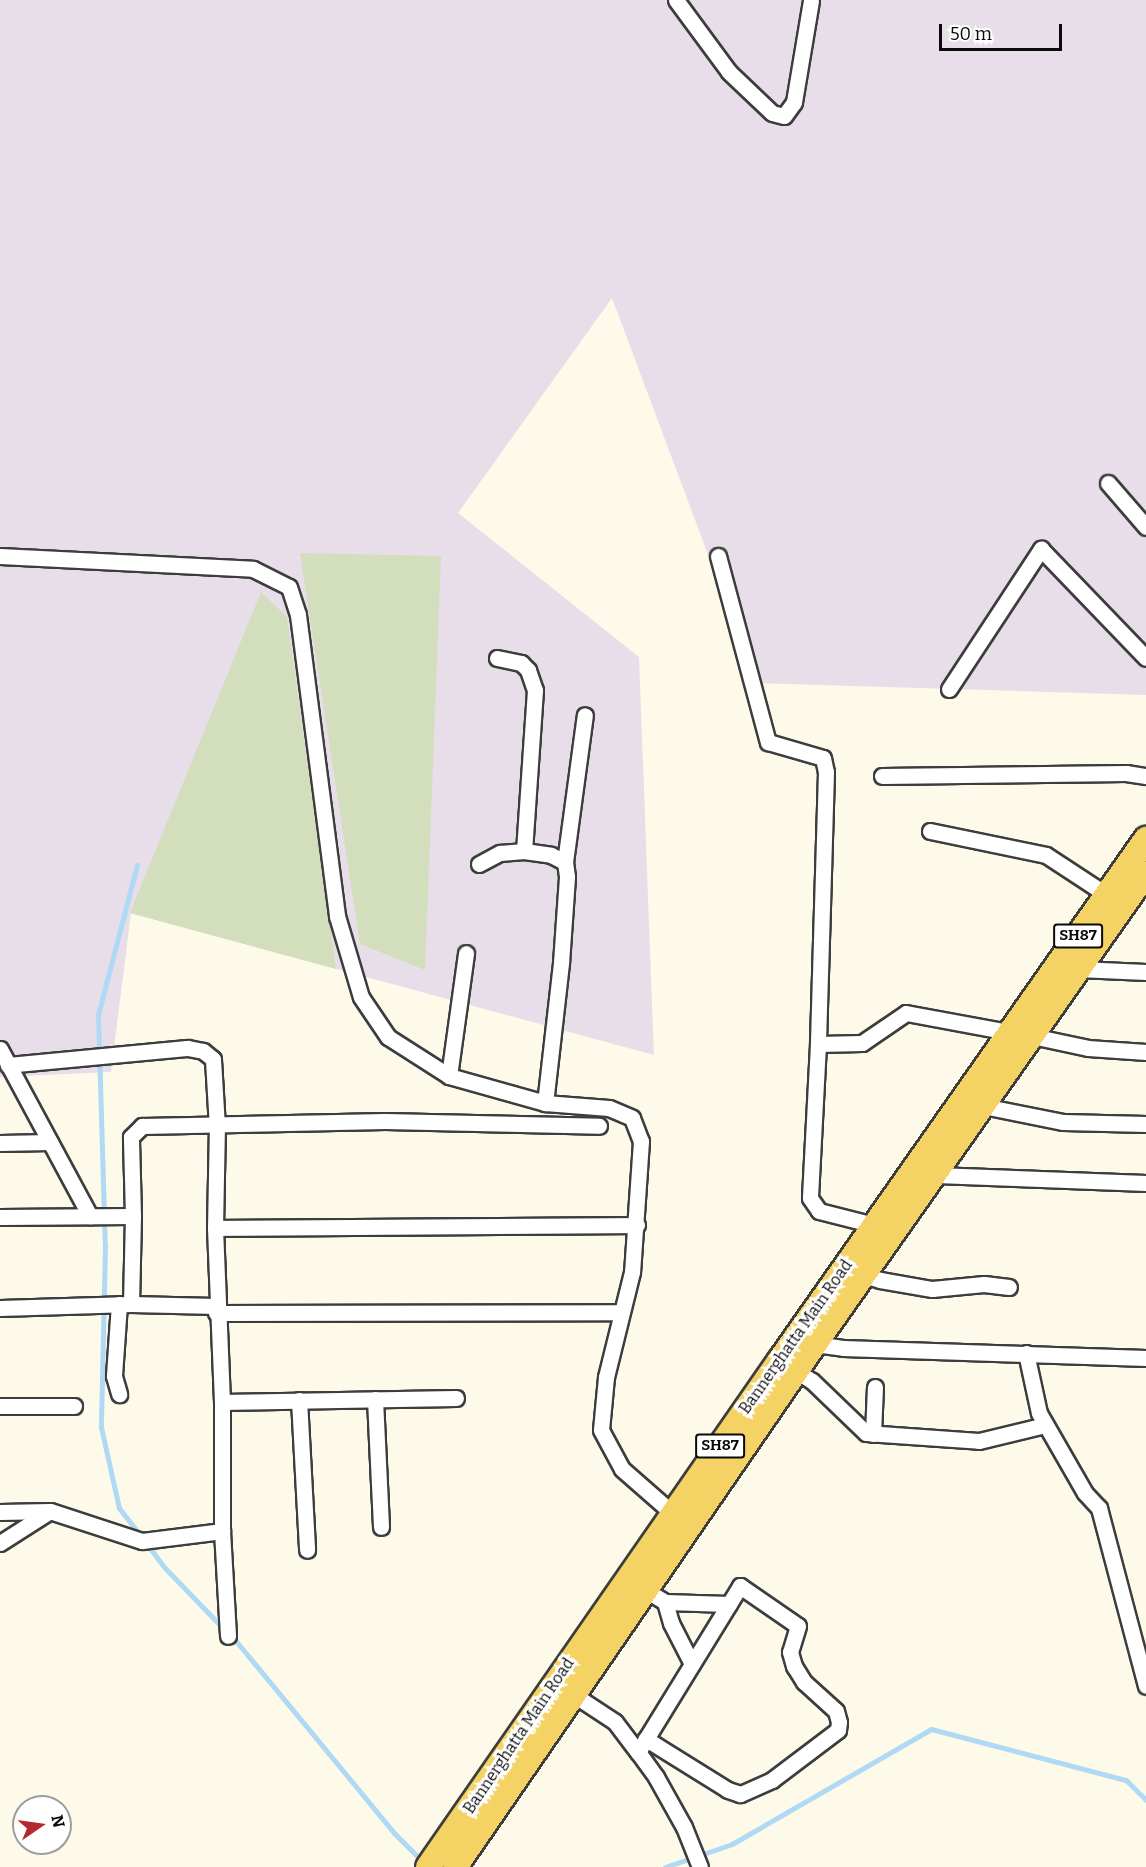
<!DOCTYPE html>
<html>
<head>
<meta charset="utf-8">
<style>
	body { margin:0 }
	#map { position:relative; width:1146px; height:1867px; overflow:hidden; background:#fefae9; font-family:Bitter,serif }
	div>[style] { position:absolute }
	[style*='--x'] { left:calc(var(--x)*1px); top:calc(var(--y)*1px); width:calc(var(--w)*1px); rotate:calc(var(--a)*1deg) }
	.industrial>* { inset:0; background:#e8deea }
	.cemetery>* { inset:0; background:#d3debc }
	.stream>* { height:5px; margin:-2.5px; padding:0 2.5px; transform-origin:2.5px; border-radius:2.5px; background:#afd9f4 }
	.roads { filter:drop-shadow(2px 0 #3d3d3d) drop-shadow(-2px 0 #3d3d3d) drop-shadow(0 2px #3d3d3d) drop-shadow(0 -2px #3d3d3d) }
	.street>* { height:15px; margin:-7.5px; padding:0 7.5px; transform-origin:7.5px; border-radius:7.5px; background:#fff }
	.primary>* { height:24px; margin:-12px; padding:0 12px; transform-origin:12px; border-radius:12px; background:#f4d263 }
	span { translate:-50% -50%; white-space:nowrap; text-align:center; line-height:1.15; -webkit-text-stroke:6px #fff; paint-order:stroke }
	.shield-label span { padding:2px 4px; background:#fff; border:2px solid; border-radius:4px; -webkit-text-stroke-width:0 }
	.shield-label { font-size:15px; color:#0a0a0a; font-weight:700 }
	.street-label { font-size:16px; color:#0a0a0a }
	.north { position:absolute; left:12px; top:1795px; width:60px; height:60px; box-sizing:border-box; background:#fff; border:2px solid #9d9d9d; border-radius:50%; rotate:77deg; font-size:16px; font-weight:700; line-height:24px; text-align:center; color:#0a0a0a }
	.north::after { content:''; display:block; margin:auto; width:21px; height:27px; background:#b5282d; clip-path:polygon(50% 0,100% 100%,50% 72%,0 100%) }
	.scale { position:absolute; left:939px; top:24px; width:123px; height:27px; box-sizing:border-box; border:3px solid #0a0a0a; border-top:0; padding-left:8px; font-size:18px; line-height:21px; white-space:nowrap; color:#0a0a0a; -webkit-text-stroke:4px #fff; paint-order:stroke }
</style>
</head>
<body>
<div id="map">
	<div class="industrial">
		<i style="clip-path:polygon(0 0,1146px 0,1146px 695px,756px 683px,612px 298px,458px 513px,639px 657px,654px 1055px,131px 913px,111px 1072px,0 1077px)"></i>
	</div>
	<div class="cemetery">
		<i style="clip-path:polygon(300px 553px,441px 556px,425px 970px,360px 944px)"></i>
		<i style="clip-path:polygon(261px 592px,287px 617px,336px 969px,130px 913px)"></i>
	</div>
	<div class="stream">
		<i style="--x:137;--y:865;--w:155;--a:104.6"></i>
		<i style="--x:98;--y:1015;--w:231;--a:88.3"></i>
		<i style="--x:105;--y:1246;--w:181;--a:91.3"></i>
		<i style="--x:101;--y:1427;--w:83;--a:77.5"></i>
		<i style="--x:119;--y:1508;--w:34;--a:52"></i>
		<i style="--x:146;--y:1543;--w:31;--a:53"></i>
		<i style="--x:165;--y:1568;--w:85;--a:46"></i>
		<i style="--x:231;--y:1635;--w:256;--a:50.5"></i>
		<i style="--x:394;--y:1833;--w:41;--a:45"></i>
		<i style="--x:665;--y:1867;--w:71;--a:-18.9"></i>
		<i style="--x:732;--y:1844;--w:230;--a:-30"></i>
		<i style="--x:931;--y:1729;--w:202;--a:14.7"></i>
		<i style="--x:1126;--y:1780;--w:28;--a:45"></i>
	</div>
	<div class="roads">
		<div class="street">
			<i style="--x:676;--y:0;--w:89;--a:53.6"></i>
			<i style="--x:729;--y:72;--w:59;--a:43.6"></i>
			<i style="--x:772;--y:113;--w:12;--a:14"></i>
			<i style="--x:784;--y:116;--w:17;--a:-54"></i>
			<i style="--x:794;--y:102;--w:103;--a:-80.5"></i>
			<i style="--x:1108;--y:483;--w:58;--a:49.2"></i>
			<i style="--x:0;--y:556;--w:253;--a:2.9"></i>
			<i style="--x:253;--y:569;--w:40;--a:26.6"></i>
			<i style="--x:289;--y:587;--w:29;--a:72"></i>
			<i style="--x:298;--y:615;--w:304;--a:82.6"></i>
			<i style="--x:337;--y:916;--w:84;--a:73.5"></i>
			<i style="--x:361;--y:997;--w:48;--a:56"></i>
			<i style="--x:388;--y:1037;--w:72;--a:32.6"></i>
			<i style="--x:449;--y:1076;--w:100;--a:15.7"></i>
			<i style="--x:545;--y:1103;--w:64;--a:4.5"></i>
			<i style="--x:609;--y:1108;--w:25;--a:23"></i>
			<i style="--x:632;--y:1118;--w:25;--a:69"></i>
			<i style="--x:641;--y:1141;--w:131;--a:93.9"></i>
			<i style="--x:632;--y:1272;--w:108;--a:103.9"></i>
			<i style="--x:606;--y:1377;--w:53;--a:95.4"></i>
			<i style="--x:601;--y:1430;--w:44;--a:61.7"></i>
			<i style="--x:622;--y:1469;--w:74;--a:41.2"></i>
			<i style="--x:718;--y:556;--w:193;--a:75"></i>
			<i style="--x:768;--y:742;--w:57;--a:16.2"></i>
			<i style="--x:823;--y:758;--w:14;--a:78"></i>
			<i style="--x:826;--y:772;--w:272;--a:91.7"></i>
			<i style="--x:818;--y:1044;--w:154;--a:93"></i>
			<i style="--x:810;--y:1198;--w:16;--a:55"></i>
			<i style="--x:819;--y:1211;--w:57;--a:14.3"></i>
			<i style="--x:497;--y:658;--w:25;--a:12"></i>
			<i style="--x:521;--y:663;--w:10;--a:45"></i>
			<i style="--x:528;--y:670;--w:21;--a:71"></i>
			<i style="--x:535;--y:690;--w:161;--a:93.9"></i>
			<i style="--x:949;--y:689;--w:168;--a:-56.7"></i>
			<i style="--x:1041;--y:549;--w:151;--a:46.1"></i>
			<i style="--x:882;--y:776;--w:244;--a:-0.7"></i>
			<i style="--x:1126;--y:773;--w:20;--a:9"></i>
			<i style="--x:930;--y:831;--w:118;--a:11.7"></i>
			<i style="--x:1046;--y:855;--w:73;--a:33.3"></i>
			<i style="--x:565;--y:862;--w:148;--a:-82.3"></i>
			<i style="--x:479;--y:864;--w:24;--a:-28"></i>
			<i style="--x:500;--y:853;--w:24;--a:-5"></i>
			<i style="--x:524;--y:851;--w:27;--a:8"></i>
			<i style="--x:551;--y:855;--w:16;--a:27"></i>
			<i style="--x:565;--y:862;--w:15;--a:82"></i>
			<i style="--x:567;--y:877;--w:86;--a:94"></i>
			<i style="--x:561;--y:963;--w:141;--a:96.5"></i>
			<i style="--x:1078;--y:969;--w:68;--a:2.5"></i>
			<i style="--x:1032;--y:1036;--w:57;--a:12.1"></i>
			<i style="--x:1088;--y:1048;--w:58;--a:3.9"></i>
			<i style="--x:818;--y:1044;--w:44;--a:-1.3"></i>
			<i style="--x:862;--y:1043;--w:53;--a:-34.3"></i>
			<i style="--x:906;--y:1013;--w:105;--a:10.5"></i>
			<i style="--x:0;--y:1049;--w:190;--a:61.7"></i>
			<i style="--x:449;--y:1076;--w:124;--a:-82.1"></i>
			<i style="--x:983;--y:1106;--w:82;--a:11.3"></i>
			<i style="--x:1063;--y:1122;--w:83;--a:1.4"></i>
			<i style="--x:0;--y:1143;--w:50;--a:-1.1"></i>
			<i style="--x:936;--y:1175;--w:210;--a:2.2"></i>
			<i style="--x:0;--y:1217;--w:133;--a:-0.4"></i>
			<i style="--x:215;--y:1228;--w:422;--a:-0.4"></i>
			<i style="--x:864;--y:1275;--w:17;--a:17"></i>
			<i style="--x:880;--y:1280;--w:53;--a:9.8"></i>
			<i style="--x:932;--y:1289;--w:52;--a:-5.5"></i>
			<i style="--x:984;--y:1284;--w:25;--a:7"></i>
			<i style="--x:119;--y:1304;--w:72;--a:94"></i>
			<i style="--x:114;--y:1376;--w:19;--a:74"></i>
			<i style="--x:216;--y:1306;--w:85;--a:-178.7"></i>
			<i style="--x:131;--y:1304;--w:88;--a:-88.7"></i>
			<i style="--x:133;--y:1216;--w:79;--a:-91.5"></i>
			<i style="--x:131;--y:1137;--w:16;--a:-45"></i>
			<i style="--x:142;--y:1126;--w:243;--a:-1.2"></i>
			<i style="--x:385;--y:1121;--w:214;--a:1.3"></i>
			<i style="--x:0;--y:1308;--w:131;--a:-1.7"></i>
			<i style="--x:216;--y:1313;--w:405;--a:-0.1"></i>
			<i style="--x:810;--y:1339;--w:7;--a:45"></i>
			<i style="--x:815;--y:1344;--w:28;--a:8"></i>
			<i style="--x:843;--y:1348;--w:303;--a:1.9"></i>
			<i style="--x:1026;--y:1353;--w:61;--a:77.8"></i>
			<i style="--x:1039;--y:1413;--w:92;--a:60.1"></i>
			<i style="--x:1085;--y:1493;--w:21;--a:47"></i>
			<i style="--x:1099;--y:1508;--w:184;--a:75.2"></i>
			<i style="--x:796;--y:1371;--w:19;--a:32"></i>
			<i style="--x:812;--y:1381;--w:75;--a:43.9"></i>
			<i style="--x:866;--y:1433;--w:113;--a:4"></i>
			<i style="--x:979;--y:1441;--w:68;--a:-13.6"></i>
			<i style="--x:375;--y:1399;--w:128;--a:87.3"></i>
			<i style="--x:299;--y:1400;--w:150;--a:86.9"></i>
			<i style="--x:222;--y:1402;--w:234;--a:-1"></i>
			<i style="--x:0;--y:1406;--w:74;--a:0"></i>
			<i style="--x:873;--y:1434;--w:47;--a:-87.6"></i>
			<i style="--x:0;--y:1512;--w:50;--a:-1.1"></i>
			<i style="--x:50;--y:1511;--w:97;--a:18.1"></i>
			<i style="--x:142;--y:1541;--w:81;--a:-7.1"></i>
			<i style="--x:222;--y:1531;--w:129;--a:-90"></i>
			<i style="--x:222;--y:1402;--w:174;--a:-92.3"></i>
			<i style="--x:215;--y:1228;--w:101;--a:-88.9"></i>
			<i style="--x:217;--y:1127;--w:68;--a:-93.4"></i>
			<i style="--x:213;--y:1059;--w:13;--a:-141"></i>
			<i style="--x:203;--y:1051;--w:16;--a:-169"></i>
			<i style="--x:187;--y:1048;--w:180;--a:174.6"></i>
			<i style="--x:222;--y:1531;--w:105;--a:86.7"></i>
			<i style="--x:0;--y:1543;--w:59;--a:-32.6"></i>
			<i style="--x:647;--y:1591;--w:21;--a:31"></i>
			<i style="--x:665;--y:1602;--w:64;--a:1.8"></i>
			<i style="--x:665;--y:1602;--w:22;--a:74"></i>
			<i style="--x:671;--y:1623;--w:46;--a:62.9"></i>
			<i style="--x:568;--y:1691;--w:56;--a:33.4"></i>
			<i style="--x:615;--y:1722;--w:38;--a:53"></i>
			<i style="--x:638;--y:1752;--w:31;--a:54"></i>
			<i style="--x:656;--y:1777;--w:57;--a:60.8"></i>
			<i style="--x:684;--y:1827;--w:43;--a:68.2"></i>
			<i style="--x:638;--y:1752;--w:195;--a:-58.4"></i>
			<i style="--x:740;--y:1586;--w:70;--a:34.6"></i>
			<i style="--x:798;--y:1626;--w:27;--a:107"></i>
			<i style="--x:790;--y:1652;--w:15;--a:74"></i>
			<i style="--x:794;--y:1666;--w:19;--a:58"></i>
			<i style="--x:804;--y:1682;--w:43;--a:42.2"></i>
			<i style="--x:836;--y:1711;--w:11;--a:75"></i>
			<i style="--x:839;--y:1722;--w:8;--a:97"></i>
			<i style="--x:838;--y:1730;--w:83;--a:142.9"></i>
			<i style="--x:772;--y:1780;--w:35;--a:156"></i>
			<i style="--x:740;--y:1794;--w:13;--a:-162"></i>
			<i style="--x:728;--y:1790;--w:97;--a:-148.1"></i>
		</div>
		<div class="primary">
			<i style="--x:428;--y:1867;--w:617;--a:-55.23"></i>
			<i style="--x:780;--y:1360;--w:637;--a:-54.91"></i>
			<i style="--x:455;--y:1867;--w:621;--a:-55.49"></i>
			<i style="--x:807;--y:1355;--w:589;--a:-54.88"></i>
		</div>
	</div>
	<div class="shield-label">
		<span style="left:1078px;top:936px">SH87</span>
		<span style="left:720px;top:1446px">SH87</span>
	</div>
	<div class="street-label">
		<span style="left:796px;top:1337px;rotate:-55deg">Bannerghatta Main Road</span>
		<span style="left:519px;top:1736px;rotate:-56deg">Bannerghatta Main Road</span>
	</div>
	<div class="north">N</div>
	<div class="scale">50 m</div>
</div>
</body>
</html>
